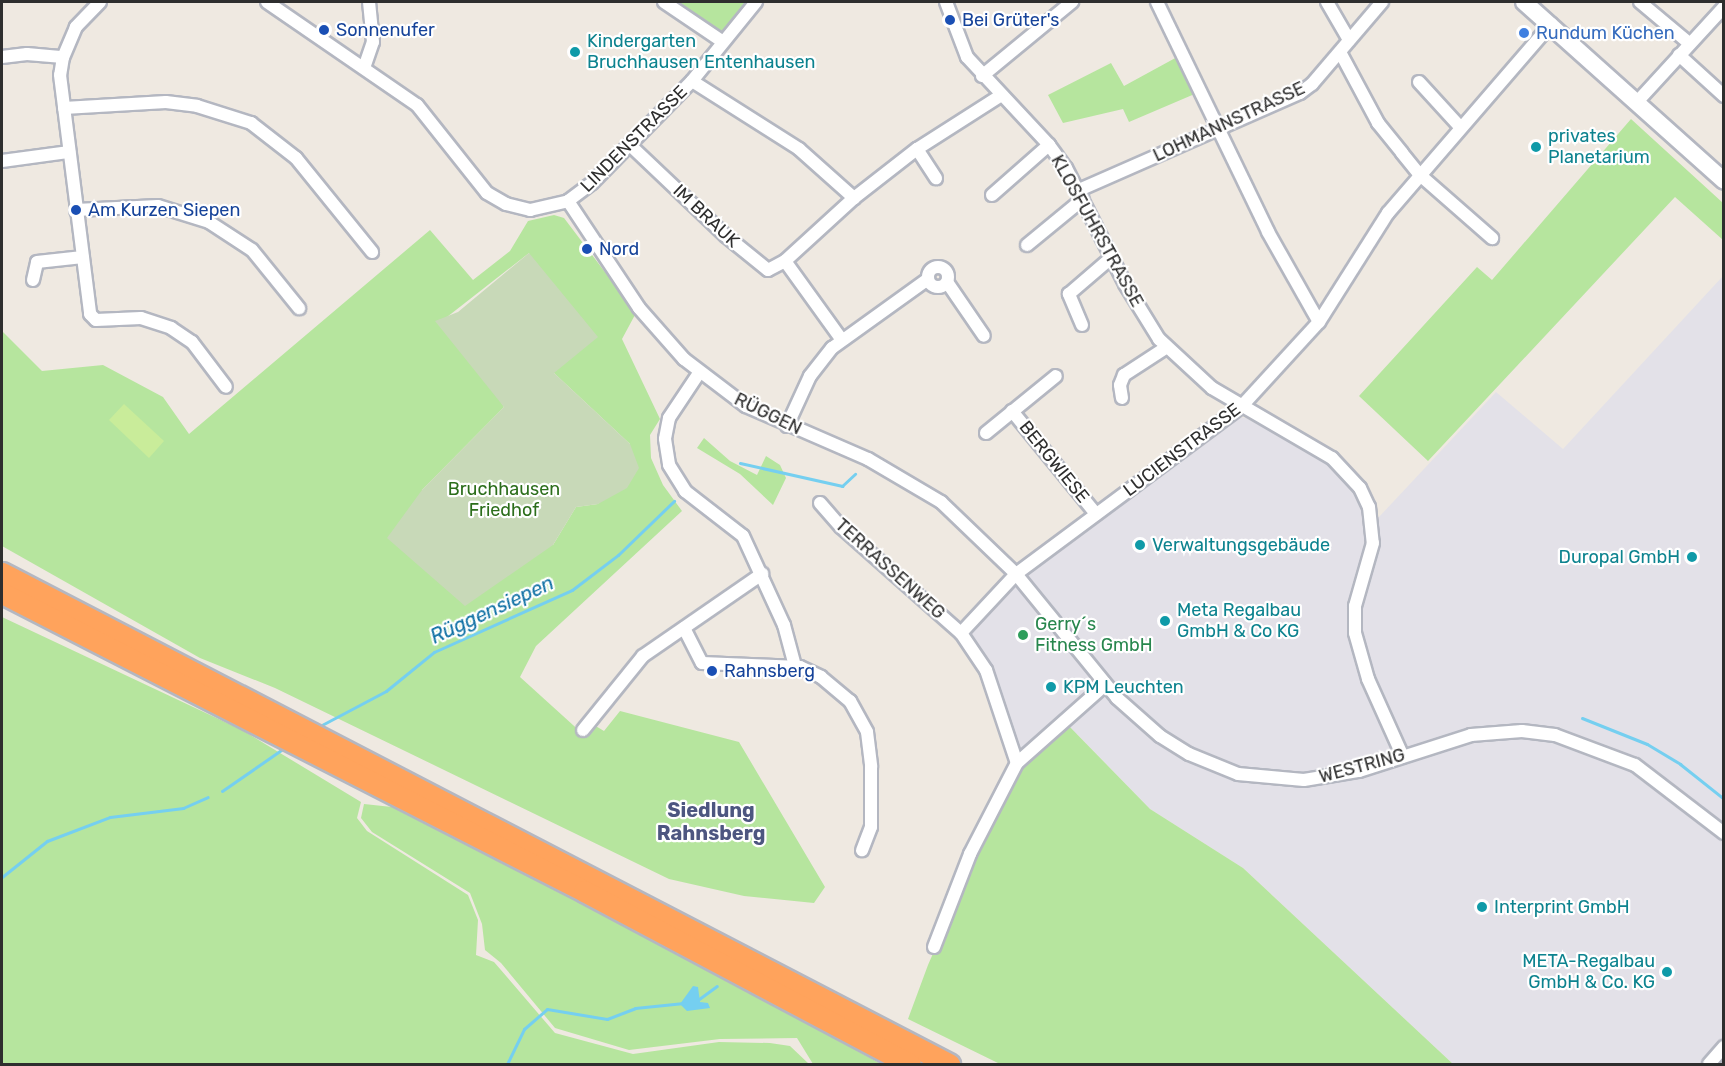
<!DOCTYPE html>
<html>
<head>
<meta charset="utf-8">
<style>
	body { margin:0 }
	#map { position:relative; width:1725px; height:1066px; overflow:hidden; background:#efe9e1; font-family:Rubik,sans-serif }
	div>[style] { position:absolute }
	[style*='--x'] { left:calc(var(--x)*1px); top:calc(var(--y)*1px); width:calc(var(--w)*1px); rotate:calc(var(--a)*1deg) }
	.industrial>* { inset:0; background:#e3e1e8 }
	.green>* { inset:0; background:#b6e59e }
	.cemetery>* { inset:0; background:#c8d9b8 }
	.pitch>* { inset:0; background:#c9ec9a }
	.water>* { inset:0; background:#75cff0 }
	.stream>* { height:3px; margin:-1.5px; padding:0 1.5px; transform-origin:1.5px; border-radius:1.5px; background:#75cff0 }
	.roads { filter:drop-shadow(2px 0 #b4b7c1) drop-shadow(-2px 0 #b4b7c1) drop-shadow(0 2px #b4b7c1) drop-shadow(0 -2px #b4b7c1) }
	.street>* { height:12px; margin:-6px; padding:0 6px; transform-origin:6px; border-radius:6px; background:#fff }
	.street>.ring { margin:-6px; padding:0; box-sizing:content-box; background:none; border:12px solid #fff; border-radius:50% }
	.secondary>* { height:16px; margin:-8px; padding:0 8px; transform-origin:8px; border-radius:8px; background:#fff }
	.highway>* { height:21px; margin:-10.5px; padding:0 10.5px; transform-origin:10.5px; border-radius:10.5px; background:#ffa35c }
	.dots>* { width:16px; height:16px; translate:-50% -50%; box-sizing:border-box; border:3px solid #fff; border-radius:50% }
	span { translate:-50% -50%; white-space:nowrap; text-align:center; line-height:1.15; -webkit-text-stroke:4.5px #fff; paint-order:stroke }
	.transit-label { font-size:18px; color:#164399 }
	.left { translate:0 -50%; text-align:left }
	.shop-label { font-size:18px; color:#366cbe }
	.culture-label { font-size:18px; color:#0d838f }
	.right { translate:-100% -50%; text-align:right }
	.street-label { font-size:18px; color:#2e2e2e }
	.park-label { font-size:18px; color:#2c6e1b }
	.leisure-label { font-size:18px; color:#27864d }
	.water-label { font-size:20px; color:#0d6fa3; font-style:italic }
	.neighbourhood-label { font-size:20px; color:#4d5680; font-weight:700 }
	.frame { position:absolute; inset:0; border:3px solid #2e2e2e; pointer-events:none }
</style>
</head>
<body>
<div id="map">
	<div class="industrial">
		<i style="clip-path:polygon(1723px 276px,1723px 1064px,1453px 1064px,1243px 868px,1150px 809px,1077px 734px,1018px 755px,1003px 703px,966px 633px,1012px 583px,1193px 448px,1239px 417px,1246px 418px,1332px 465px,1351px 482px,1368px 518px,1379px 517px,1496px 392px,1563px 449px)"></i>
	</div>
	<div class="green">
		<i style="clip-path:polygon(670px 2px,745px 2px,721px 33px)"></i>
		<i style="clip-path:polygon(1179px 56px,1197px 93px,1129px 122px,1123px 109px,1063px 123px,1048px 95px,1111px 63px,1124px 86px)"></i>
		<i style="clip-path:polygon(1631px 119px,1723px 203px,1723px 240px,1675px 197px,1428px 461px,1359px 396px,1477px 267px,1492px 280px)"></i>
		<i style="clip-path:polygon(evenodd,554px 215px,564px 218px,636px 313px,622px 339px,660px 419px,650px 435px,651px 458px,663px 485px,682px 511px,536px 646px,520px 677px,584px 735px,594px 725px,604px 731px,620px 711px,739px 742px,825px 887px,814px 903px,744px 896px,669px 879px,275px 688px,200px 658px,2px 546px,2px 331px,42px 371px,103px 365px,163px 397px,189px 434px,430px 230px,473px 280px,510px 251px,528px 221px,554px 215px,529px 253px,554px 373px,630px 444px,598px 504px,576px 507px,553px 545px,422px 490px,504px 407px,447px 317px,529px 253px)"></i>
		<i style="clip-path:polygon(704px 438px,730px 461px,757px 475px,766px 456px,780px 465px,786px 478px,773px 505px,740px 474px,697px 448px)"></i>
		<i style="clip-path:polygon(2px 617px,242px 730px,361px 802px,357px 818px,367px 831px,468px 895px,478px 920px,476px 955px,494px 962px,555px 1033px,633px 1054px,719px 1042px,770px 1043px,790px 1046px,809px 1064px,2px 1064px)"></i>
		<i style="clip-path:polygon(1066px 723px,1150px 809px,1243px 868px,1453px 1064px,1000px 1064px,908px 1019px,928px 965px,1010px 777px)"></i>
		<i style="clip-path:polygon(364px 804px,392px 807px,670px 947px,881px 1064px,813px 1064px,797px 1038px,720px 1039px,629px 1050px,555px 1028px,501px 963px,485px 950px,482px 924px,470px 893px,372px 832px,361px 818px)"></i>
	</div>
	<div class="cemetery">
		<i style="clip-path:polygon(529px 253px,598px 337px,554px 373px,630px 444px,639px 468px,627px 488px,598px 504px,576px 507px,553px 545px,465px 606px,387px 538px,422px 490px,504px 407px,435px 321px,458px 312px)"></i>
	</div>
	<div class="pitch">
		<i style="clip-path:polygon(124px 404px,164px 441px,149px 458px,109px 420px)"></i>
	</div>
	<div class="water">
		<i style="clip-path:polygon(693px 986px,698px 987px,700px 1002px,708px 1003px,710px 1008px,687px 1011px,680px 1004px)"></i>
	</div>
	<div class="stream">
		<i style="--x:740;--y:463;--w:105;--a:12.7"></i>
		<i style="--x:842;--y:486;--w:18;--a:-43"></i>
		<i style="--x:1582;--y:718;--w:70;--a:21.8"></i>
		<i style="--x:1647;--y:744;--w:39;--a:31"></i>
		<i style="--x:1680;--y:764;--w:56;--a:38.5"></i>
		<i style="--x:318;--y:727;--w:77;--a:-27.9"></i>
		<i style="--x:386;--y:691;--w:62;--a:-39.1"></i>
		<i style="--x:434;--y:652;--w:151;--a:-24.2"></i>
		<i style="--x:572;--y:590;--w:58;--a:-37.3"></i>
		<i style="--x:618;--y:555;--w:78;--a:-44"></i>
		<i style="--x:222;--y:791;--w:75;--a:-34.7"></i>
		<i style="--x:2;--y:877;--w:58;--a:-38.7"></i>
		<i style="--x:47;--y:841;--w:67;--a:-20.9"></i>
		<i style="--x:110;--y:817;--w:74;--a:-7"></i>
		<i style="--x:183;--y:808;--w:27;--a:-24"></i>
		<i style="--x:699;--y:999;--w:22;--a:-36"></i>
		<i style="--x:507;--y:1064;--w:39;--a:-64"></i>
		<i style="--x:524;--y:1029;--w:30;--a:-41"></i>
		<i style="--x:547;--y:1009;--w:61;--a:9.5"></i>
		<i style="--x:607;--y:1019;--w:30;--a:-21"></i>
		<i style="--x:635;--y:1008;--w:49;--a:-5.8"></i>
	</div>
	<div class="roads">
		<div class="street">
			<i style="--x:100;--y:2;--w:35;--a:134"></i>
			<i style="--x:76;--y:27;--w:33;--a:113"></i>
			<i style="--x:63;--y:57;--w:18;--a:99"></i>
			<i style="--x:60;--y:75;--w:241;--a:82.8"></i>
			<i style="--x:90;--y:314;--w:8;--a:45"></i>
			<i style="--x:96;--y:320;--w:45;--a:-2.5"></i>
			<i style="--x:141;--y:318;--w:32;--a:18"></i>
			<i style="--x:171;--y:328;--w:25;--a:34"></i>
			<i style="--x:192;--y:342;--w:56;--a:52.9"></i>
			<i style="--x:267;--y:2;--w:182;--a:34.5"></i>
			<i style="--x:417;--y:105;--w:112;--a:51.5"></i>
			<i style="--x:487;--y:193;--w:22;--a:30"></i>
			<i style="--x:506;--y:204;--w:25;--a:14"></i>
			<i style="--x:530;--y:210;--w:39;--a:-13"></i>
			<i style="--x:568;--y:201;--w:30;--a:-37"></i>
			<i style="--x:592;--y:183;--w:143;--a:-45.6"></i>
			<i style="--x:692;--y:81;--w:102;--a:-51"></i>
			<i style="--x:664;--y:2;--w:71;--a:34.1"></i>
			<i style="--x:946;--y:2;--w:59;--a:69.1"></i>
			<i style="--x:967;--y:57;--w:120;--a:47"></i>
			<i style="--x:1049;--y:145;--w:29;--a:54"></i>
			<i style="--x:1066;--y:168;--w:130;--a:63"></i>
			<i style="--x:1125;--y:284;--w:65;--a:58.3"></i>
			<i style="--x:1159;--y:339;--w:72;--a:42.8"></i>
			<i style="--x:1212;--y:388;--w:139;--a:30.3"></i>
			<i style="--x:1332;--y:458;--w:41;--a:47"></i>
			<i style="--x:1360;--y:488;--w:21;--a:65"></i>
			<i style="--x:1369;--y:507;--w:36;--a:84"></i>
			<i style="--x:1373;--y:543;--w:66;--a:105.9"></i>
			<i style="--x:1355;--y:606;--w:27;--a:90"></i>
			<i style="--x:1355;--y:633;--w:48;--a:74.2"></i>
			<i style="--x:1368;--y:679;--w:85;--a:65.8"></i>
			<i style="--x:1157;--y:2;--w:255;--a:64.2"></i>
			<i style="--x:1268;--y:232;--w:103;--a:60.5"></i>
			<i style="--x:1327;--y:2;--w:44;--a:59.9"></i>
			<i style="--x:1640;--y:2;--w:64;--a:39.9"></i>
			<i style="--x:1340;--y:52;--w:81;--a:61.8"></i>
			<i style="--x:1378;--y:123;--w:38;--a:51"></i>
			<i style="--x:1402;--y:153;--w:28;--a:51"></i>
			<i style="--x:1420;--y:175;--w:96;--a:41.2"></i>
			<i style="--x:1679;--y:55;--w:61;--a:42.3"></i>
			<i style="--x:2;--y:57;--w:25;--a:-7"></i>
			<i style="--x:27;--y:54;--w:36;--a:5"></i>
			<i style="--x:365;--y:65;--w:24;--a:-71"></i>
			<i style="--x:373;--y:42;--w:40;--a:-95.7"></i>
			<i style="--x:982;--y:76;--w:117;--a:-39.4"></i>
			<i style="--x:692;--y:81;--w:127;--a:32.4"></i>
			<i style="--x:799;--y:149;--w:74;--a:41.7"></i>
			<i style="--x:1419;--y:82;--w:62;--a:47.6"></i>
			<i style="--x:1637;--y:102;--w:129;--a:-47.5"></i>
			<i style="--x:64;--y:108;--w:102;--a:-3.4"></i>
			<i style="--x:166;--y:102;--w:31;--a:7"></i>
			<i style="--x:197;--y:106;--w:57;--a:17.5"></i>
			<i style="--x:251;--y:123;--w:57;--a:37.9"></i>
			<i style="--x:296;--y:158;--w:121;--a:51"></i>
			<i style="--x:631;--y:146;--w:131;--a:43.5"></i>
			<i style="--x:726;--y:236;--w:54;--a:39"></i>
			<i style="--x:768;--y:270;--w:19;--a:-28"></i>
			<i style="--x:785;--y:261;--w:93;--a:-42.4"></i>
			<i style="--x:854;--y:198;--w:80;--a:-37.9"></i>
			<i style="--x:917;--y:149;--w:98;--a:-32.6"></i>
			<i style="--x:917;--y:149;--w:35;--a:57"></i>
			<i style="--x:2;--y:161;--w:68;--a:-7.7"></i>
			<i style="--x:1079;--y:190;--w:241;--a:-23.7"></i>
			<i style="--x:1300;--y:93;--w:15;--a:-37"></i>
			<i style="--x:1312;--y:84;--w:108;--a:-49.5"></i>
			<i style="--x:992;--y:195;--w:76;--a:-41.3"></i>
			<i style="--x:568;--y:201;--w:128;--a:56.4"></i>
			<i style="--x:639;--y:308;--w:68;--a:48.6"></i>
			<i style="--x:684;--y:359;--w:78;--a:37.2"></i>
			<i style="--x:746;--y:406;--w:133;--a:23.5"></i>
			<i style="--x:868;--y:459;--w:85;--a:30.5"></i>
			<i style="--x:941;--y:502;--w:104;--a:43.8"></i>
			<i style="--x:1016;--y:574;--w:160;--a:50.8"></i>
			<i style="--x:1117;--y:698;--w:57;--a:41.5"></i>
			<i style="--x:1160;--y:736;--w:34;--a:32"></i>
			<i style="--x:1189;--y:754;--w:53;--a:22.2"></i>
			<i style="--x:1238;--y:774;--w:66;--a:5.2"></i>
			<i style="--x:1304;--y:780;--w:56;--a:-9.3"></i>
			<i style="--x:1359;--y:771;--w:118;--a:-17.8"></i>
			<i style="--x:1471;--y:735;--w:51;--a:-4.5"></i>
			<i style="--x:1522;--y:731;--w:33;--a:7"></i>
			<i style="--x:1555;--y:735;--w:85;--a:20.6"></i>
			<i style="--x:1635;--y:765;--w:112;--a:37.4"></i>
			<i style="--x:76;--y:210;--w:82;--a:-2.8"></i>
			<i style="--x:158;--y:206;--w:53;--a:17.4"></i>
			<i style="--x:209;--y:222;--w:51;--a:33.1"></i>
			<i style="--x:252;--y:250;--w:75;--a:51"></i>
			<i style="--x:1027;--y:245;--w:72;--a:-39.4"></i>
			<i style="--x:785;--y:261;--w:97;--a:54.2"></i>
			<i class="ring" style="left:928px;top:267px;width:8px;height:8px"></i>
			<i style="--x:33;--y:280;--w:18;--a:-77"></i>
			<i style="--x:37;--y:262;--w:46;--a:-6.2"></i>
			<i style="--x:947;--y:282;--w:65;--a:55.6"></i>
			<i style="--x:1082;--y:325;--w:34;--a:-113"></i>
			<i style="--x:1069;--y:294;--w:57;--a:-40.7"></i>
			<i style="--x:699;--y:373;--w:54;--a:123.7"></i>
			<i style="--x:669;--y:418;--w:21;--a:101"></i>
			<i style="--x:665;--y:439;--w:26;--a:81"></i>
			<i style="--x:669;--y:465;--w:31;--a:58"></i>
			<i style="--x:685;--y:491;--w:73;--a:37.8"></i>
			<i style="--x:743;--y:536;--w:98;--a:65.3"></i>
			<i style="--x:784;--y:625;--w:42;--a:75"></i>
			<i style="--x:1122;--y:398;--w:13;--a:-99"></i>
			<i style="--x:1120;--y:385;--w:11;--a:-68"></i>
			<i style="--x:1124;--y:375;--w:51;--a:-33.1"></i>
			<i style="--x:1012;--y:411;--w:133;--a:50.8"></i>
			<i style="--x:787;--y:426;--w:55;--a:-65.3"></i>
			<i style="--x:810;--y:376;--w:36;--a:-52"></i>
			<i style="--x:832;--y:348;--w:118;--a:-35.7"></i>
			<i style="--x:986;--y:433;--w:90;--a:-39.2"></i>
			<i style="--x:820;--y:503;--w:32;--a:49"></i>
			<i style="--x:841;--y:527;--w:160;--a:41.5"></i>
			<i style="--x:961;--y:633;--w:45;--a:56"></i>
			<i style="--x:986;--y:670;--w:98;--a:71.6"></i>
			<i style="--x:1017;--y:763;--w:118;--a:-41.6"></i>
			<i style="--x:684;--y:628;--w:39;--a:63"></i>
			<i style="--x:702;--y:663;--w:98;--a:2.3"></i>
			<i style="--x:800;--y:667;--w:23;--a:25"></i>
			<i style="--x:821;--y:677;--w:38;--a:40"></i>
			<i style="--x:850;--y:701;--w:35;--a:61"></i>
			<i style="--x:867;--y:732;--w:35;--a:83"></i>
			<i style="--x:871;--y:767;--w:60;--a:90"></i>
			<i style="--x:871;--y:827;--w:25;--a:111"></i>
			<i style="--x:961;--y:633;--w:81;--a:-47"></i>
			<i style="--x:1016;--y:574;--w:280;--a:-36.6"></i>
			<i style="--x:1241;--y:407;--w:115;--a:-47.5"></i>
			<i style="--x:1319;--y:322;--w:129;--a:-57.7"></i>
			<i style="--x:1388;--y:213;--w:250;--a:-49.2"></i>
			<i style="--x:583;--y:730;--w:95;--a:-51"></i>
			<i style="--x:643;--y:656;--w:145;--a:-34.6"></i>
			<i style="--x:934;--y:947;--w:100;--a:-68.8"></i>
			<i style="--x:970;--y:854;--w:102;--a:-62.7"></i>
			<i style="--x:1709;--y:1064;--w:23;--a:-49"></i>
		</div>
		<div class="secondary">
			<i style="--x:1524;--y:2;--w:268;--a:41.8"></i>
		</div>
		<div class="highway">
			<i style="--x:2;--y:573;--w:1067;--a:27.41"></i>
			<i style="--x:2;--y:593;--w:654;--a:27.11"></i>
			<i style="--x:584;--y:891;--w:369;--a:28"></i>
		</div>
	</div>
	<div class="dots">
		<i style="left:950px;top:20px;background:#1a4fb4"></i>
		<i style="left:324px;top:30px;background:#1a4fb4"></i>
		<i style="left:1524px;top:33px;background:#3f7fe0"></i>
		<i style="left:575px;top:52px;background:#0f9aa8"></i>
		<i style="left:1536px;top:147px;background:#0f9aa8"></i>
		<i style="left:76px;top:210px;background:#1a4fb4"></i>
		<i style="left:587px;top:249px;background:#1a4fb4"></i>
		<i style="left:1140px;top:545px;background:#0f9aa8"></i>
		<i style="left:1692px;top:557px;background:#0f9aa8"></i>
		<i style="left:1165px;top:621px;background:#0f9aa8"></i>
		<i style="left:1023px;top:635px;background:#2e9e5b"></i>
		<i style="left:712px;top:671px;background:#1a4fb4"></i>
		<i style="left:1051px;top:687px;background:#0f9aa8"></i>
		<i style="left:1482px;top:907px;background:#0f9aa8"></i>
		<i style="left:1667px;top:972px;background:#0f9aa8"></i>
	</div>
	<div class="transit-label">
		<span class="left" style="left:962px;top:20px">Bei Grüter's</span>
		<span class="left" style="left:336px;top:30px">Sonnenufer</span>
		<span class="left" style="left:88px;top:210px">Am Kurzen Siepen</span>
		<span class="left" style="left:599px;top:249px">Nord</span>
		<span class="left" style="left:724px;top:671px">Rahnsberg</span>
	</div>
	<div class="shop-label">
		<span class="left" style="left:1536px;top:33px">Rundum Küchen</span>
	</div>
	<div class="culture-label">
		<span class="left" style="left:587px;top:52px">Kindergarten<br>Bruchhausen Entenhausen</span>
		<span class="left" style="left:1548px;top:147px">privates<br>Planetarium</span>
		<span class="left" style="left:1152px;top:545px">Verwaltungsgebäude</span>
		<span class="right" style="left:1680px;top:557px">Duropal GmbH</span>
		<span class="left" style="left:1177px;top:621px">Meta Regalbau<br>GmbH &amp; Co KG</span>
		<span class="left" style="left:1063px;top:687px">KPM Leuchten</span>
		<span class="left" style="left:1494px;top:907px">Interprint GmbH</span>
		<span class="right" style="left:1655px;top:972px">META-Regalbau<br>GmbH &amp; Co. KG</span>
	</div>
	<div class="street-label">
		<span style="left:1229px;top:122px;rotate:-25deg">LOHMANNSTRASSE</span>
		<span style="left:634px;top:139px;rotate:-45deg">LINDENSTRASSE</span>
		<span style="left:706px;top:216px;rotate:43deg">IM BRAUK</span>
		<span style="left:1097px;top:231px;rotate:61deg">KLOSFUHRSTRASSE</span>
		<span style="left:768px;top:414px;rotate:26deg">RÜGGEN</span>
		<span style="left:1182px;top:450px;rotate:-37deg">LUCIENSTRASSE</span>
		<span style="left:1054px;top:462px;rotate:51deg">BERGWIESE</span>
		<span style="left:890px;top:569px;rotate:42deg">TERRASSENWEG</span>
		<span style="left:1362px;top:766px;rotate:-15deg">WESTRING</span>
	</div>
	<div class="park-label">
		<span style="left:504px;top:500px">Bruchhausen<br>Friedhof</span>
	</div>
	<div class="leisure-label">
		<span class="left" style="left:1035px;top:635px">Gerry´s<br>Fitness GmbH</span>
	</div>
	<div class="water-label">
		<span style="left:492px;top:610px;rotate:-25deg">Rüggensiepen</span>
	</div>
	<div class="neighbourhood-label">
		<span style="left:711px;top:822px">Siedlung<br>Rahnsberg</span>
	</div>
	<div class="frame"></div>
</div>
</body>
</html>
